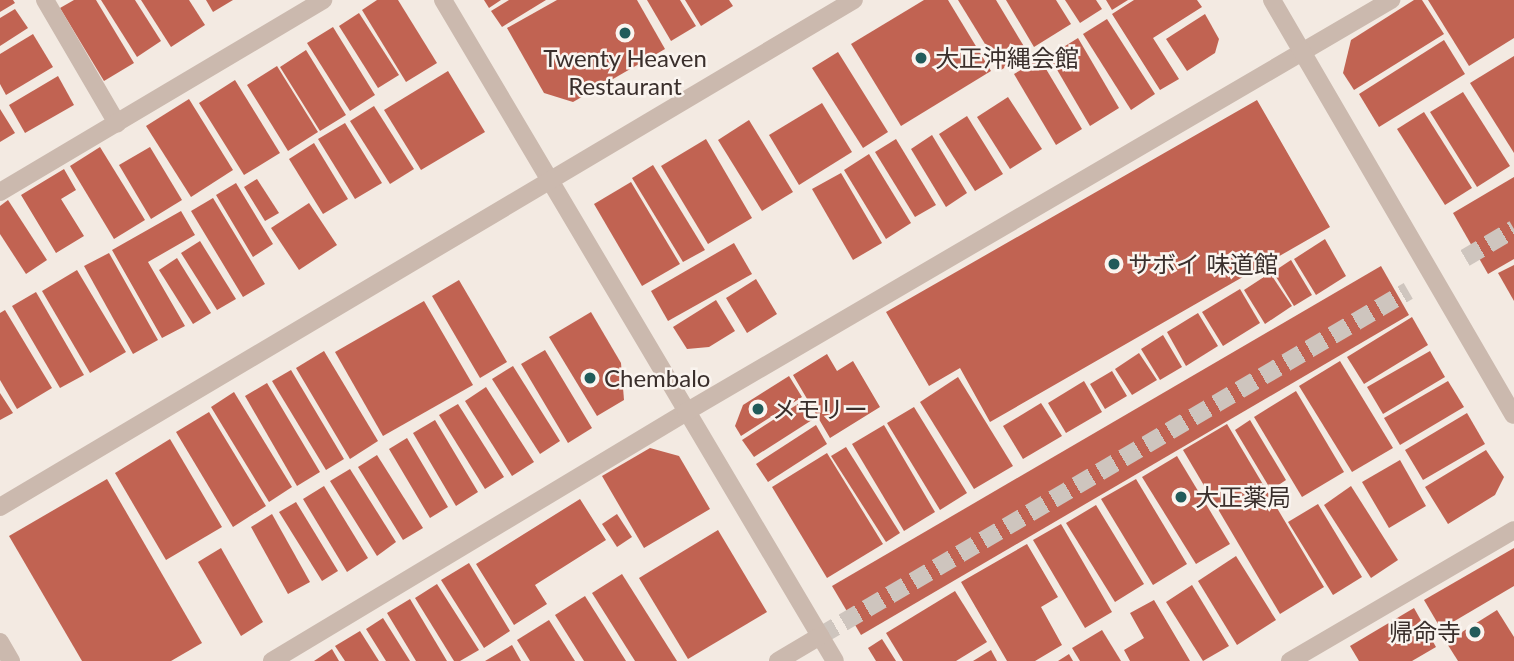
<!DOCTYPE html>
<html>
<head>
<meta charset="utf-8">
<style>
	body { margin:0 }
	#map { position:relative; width:1514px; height:661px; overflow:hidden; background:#f3eae2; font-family:Lato,"Noto Sans JP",sans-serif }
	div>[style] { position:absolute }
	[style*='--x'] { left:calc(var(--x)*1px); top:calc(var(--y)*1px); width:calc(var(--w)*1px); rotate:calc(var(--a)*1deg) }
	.building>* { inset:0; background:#c16352 }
	.pedestrian-tunnel>* { height:18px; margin-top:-9px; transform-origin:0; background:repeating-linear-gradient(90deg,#cec5be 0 18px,transparent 0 27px) }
	.minor>* { height:18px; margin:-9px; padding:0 9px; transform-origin:9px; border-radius:9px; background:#cbb9ae }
	.tertiary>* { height:18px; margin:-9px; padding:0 9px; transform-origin:9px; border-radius:9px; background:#cbb9ae }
	.dots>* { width:19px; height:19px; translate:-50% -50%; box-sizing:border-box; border:4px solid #faf4ef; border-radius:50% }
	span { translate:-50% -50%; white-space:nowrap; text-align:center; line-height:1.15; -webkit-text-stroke:5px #faf4ef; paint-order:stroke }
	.poi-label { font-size:24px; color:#3a2f2c }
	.left { translate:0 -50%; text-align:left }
	.right { translate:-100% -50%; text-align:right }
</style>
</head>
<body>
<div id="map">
	<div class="building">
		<i style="clip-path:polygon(0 0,13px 0,15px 3px,0 12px)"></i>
		<i style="clip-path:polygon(74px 0,96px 0,134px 63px,104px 81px,60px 8px)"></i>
		<i style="clip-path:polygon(101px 0,135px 0,161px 41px,137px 57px)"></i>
		<i style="clip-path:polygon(141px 0,189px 0,205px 25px,171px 47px)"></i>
		<i style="clip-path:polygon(206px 0,233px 0,213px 12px)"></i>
		<i style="clip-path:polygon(377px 0,398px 0,437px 63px,406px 82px,362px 10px)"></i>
		<i style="clip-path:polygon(484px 0,501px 0,489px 8px)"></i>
		<i style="clip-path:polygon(509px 0,546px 0,502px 27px,491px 11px)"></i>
		<i style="clip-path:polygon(557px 0,637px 0,665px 49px,573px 102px,544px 93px,507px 28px)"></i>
		<i style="clip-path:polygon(647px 0,680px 0,696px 26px,671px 41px)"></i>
		<i style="clip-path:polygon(685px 0,729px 0,733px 6px,701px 26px)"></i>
		<i style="clip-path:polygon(924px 0,948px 0,991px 71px,901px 126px,851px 44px)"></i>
		<i style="clip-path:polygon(958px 0,996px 0,1028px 53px,1001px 70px)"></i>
		<i style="clip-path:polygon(1006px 0,1056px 0,1071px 24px,1034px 47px)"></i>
		<i style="clip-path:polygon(1065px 0,1096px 0,1102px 9px,1080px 23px)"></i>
		<i style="clip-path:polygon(1106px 0,1128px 0,1112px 10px)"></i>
		<i style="clip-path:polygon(1134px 0,1197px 0,1202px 7px,1153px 38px,1179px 79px,1160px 90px,1112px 14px)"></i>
		<i style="clip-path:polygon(1414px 0,1422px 0,1444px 34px,1354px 90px,1343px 73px,1351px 40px)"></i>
		<i style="clip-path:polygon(1428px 0,1514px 0,1514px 38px,1469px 66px)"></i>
		<i style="clip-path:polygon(15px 9px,28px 28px,0 46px,0 18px)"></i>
		<i style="clip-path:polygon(359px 13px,399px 75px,378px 88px,339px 26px)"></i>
		<i style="clip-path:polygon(1205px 14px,1219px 39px,1215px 53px,1187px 71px,1166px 39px)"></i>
		<i style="clip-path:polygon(1107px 19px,1155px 94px,1131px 110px,1083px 34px)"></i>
		<i style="clip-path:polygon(333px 27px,375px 95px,350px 111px,307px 43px)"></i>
		<i style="clip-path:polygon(33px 34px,53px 67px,6px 95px,0 84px,0 54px)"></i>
		<i style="clip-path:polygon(1078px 38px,1119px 108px,1090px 126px,1049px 56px)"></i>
		<i style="clip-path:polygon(1444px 40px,1465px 74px,1379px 127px,1359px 94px)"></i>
		<i style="clip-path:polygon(306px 50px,346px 115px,320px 131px,280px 67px)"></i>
		<i style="clip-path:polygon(838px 52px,888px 132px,863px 148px,812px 68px)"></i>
		<i style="clip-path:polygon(1514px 56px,1514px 153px,1470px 83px)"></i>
		<i style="clip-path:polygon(1040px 59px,1082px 129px,1056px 145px,1014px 74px)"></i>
		<i style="clip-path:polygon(277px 66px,318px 132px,288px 151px,247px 85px)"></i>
		<i style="clip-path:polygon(448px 71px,485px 132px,421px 170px,384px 110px)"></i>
		<i style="clip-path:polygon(58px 76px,74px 105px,25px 133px,9px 105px)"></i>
		<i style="clip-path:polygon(235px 80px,280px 153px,244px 175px,199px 103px)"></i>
		<i style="clip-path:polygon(1463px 92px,1510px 166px,1477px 187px,1430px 112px)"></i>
		<i style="clip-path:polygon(1008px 97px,1042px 149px,1010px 169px,977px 117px)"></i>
		<i style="clip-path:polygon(189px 99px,233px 170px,191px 197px,146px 126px)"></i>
		<i style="clip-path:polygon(1257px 100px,1330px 227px,990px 422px,960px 368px,929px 386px,886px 312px)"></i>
		<i style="clip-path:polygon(822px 103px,852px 152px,799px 185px,769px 135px)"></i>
		<i style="clip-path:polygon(374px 106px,414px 169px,390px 184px,350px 121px)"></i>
		<i style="clip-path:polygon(0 109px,15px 133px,0 142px)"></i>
		<i style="clip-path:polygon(1424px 112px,1472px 188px,1445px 205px,1397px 129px)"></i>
		<i style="clip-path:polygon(967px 116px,1003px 174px,975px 191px,939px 134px)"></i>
		<i style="clip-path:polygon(749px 120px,793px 192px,762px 211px,718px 140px)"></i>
		<i style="clip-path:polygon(345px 123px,382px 183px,355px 199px,318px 139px)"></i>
		<i style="clip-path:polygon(932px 135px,967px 193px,946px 207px,911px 149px)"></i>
		<i style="clip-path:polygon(706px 139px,752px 218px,708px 244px,661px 166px)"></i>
		<i style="clip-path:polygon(896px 139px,936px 205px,915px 217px,875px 152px)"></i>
		<i style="clip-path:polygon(314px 143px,348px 199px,323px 214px,289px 159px)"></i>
		<i style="clip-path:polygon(100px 147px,145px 220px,114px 239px,70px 166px)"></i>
		<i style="clip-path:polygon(150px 147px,182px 200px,151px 219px,119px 165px)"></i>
		<i style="clip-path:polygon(869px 154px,911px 223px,886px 239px,844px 170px)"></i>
		<i style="clip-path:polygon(653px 165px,705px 250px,683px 262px,632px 178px)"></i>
		<i style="clip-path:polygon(64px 169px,76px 190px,61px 199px,84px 236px,56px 253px,21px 195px)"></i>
		<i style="clip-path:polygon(841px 173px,882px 243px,853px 260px,812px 189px)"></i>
		<i style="clip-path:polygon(1514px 177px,1514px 259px,1488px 274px,1453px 213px)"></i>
		<i style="clip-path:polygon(257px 179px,279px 213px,265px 221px,244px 187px)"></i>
		<i style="clip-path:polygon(631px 182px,680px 264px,642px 286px,594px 204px)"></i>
		<i style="clip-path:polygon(236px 183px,273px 244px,253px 257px,216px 195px)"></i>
		<i style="clip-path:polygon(213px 198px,265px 284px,243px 297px,191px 211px)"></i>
		<i style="clip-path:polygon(8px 200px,47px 260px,26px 274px,0 234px,0 206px)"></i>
		<i style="clip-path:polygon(309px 203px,337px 245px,299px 270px,271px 228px)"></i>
		<i style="clip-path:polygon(181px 211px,195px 235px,148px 262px,185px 326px,162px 338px,112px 250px)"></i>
		<i style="clip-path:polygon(1325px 239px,1346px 276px,1316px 295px,1294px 259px)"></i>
		<i style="clip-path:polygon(200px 241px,236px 299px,217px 310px,181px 253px)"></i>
		<i style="clip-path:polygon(734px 243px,752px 274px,668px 321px,651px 291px)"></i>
		<i style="clip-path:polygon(109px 253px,158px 340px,133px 354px,84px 266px)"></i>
		<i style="clip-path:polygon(177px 258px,211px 313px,193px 324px,159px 270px)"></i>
		<i style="clip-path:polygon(1291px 260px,1312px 295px,1294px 306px,1273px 272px)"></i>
		<i style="clip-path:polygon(1514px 265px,1514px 301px,1498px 273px)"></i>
		<i style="clip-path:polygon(1381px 266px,1409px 315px,861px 635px,832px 586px)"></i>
		<i style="clip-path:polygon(77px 270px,126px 352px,90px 373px,42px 291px)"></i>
		<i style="clip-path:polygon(1270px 273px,1292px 306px,1265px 324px,1244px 290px)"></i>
		<i style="clip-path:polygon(756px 279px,777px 314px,747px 333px,726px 298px)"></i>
		<i style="clip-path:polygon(459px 280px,507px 362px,480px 378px,432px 296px)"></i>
		<i style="clip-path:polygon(1240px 289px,1260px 323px,1223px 346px,1202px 312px)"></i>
		<i style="clip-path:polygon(36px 292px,84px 375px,60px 388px,12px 306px)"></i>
		<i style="clip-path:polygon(716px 300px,735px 331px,709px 347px,687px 349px,673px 327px)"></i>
		<i style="clip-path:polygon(424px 301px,473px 385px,383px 436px,335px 352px)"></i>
		<i style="clip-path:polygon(5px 310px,52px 388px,17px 409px,0 380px,0 313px)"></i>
		<i style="clip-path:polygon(591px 312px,621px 363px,624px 400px,597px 416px,549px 337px)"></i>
		<i style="clip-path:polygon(1198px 313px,1218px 346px,1186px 366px,1167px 332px)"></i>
		<i style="clip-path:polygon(1412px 317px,1428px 345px,1364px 384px,1347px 357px)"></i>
		<i style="clip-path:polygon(1163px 335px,1182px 367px,1160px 380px,1141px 349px)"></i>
		<i style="clip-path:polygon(545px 350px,592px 428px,568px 443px,521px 364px)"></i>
		<i style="clip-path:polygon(324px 351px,378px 441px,350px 459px,296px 368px)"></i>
		<i style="clip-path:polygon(1430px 351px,1445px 377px,1383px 414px,1367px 387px)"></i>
		<i style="clip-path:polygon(1139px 353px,1157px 380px,1132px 395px,1115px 369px)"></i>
		<i style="clip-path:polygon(827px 354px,837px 371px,853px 361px,880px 407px,830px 438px,793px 375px)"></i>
		<i style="clip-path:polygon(1340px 361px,1393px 448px,1352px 472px,1299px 386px)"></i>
		<i style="clip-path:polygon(513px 366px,560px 441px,540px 454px,492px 379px)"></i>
		<i style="clip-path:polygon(291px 370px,344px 459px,326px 470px,272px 381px)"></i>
		<i style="clip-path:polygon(1112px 371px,1127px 396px,1105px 409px,1090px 384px)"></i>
		<i style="clip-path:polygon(789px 376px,802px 397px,741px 436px,735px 426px,743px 405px)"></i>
		<i style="clip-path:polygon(958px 377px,1013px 466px,974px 489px,920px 402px)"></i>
		<i style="clip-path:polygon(1084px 381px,1102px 412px,1066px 433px,1048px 403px)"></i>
		<i style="clip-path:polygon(1448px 381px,1464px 407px,1400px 445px,1384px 418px)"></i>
		<i style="clip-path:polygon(267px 383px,320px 472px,297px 486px,245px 396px)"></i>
		<i style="clip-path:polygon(486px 387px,534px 462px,512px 476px,465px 401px)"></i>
		<i style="clip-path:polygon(1296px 391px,1344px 472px,1302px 497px,1254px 417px)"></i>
		<i style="clip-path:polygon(234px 392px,292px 487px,269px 502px,211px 407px)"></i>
		<i style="clip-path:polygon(0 393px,13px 413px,0 420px)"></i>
		<i style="clip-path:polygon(801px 402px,812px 420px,754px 457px,742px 440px)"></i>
		<i style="clip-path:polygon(1041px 403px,1062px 436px,1023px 459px,1003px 426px)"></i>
		<i style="clip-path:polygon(458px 404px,504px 477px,485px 489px,439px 415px)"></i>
		<i style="clip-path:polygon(914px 407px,967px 493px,940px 510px,887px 423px)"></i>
		<i style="clip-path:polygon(209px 412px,266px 506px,233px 527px,176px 432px)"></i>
		<i style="clip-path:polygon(1467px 413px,1485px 444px,1423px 480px,1405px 450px)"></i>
		<i style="clip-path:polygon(435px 420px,478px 492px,456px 506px,413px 433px)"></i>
		<i style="clip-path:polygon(1250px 420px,1286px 480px,1271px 490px,1235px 430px)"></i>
		<i style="clip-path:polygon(1227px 424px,1324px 587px,1280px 614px,1183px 450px)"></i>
		<i style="clip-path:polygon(816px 425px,827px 444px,768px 482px,756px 464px)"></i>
		<i style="clip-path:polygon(884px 425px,935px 512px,904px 531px,852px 444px)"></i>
		<i style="clip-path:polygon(407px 438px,448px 507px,430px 518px,389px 449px)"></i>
		<i style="clip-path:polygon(170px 439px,222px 527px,166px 560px,115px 473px)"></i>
		<i style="clip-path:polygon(846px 447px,900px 533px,886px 542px,831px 456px)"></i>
		<i style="clip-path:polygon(650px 448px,679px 456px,710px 509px,644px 548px,602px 476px)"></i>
		<i style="clip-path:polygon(1486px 450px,1504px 477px,1495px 495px,1448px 524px,1425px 487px)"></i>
		<i style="clip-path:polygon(827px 453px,883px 544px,827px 578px,772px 487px)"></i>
		<i style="clip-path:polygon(377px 455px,423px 528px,403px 540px,358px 467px)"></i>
		<i style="clip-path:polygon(1177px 456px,1230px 544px,1196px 564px,1142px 477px)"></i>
		<i style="clip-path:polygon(1400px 460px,1426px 506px,1389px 528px,1362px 482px)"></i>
		<i style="clip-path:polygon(350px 469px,396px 542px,377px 556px,330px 481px)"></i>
		<i style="clip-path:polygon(107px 479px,202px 643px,171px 661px,82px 661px,9px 536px)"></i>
		<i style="clip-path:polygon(1136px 479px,1187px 564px,1153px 585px,1101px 499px)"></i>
		<i style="clip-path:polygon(324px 486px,368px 558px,347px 572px,303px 499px)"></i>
		<i style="clip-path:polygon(1351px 486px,1398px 560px,1371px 578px,1324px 505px)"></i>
		<i style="clip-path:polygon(580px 499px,606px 540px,535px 585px,547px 604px,514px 625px,476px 564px)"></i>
		<i style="clip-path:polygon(296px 502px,338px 571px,322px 581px,279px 512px)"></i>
		<i style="clip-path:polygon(1318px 504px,1362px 577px,1333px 595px,1288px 522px)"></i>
		<i style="clip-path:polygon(1096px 505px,1144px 584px,1115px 602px,1066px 523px)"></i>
		<i style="clip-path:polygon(272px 514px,310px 582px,288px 594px,251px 527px)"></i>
		<i style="clip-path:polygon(617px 514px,632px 537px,617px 547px,602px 524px)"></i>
		<i style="clip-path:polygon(1061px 524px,1112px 612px,1085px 628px,1033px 540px)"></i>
		<i style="clip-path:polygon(718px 530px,767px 612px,688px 659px,639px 578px)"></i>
		<i style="clip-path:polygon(1027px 544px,1058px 597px,1041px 607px,1062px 645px,1035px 661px,1007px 661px,961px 582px)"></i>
		<i style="clip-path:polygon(221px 548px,263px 622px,241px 636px,198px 562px)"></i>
		<i style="clip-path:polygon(1514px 548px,1514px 586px,1441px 629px,1424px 600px)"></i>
		<i style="clip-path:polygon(1236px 556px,1276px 620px,1237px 645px,1198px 581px)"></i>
		<i style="clip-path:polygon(469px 563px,510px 631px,484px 648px,441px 580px)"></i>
		<i style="clip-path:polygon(622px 574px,677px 661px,635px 661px,592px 593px)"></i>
		<i style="clip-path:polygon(437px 584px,479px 650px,460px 661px,454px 661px,415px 598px)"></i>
		<i style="clip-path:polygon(1192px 585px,1229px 646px,1203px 661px,1166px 602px)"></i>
		<i style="clip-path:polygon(955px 591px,987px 642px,956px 661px,903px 661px,886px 633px)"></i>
		<i style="clip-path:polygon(585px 596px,626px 661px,584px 661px,555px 615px)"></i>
		<i style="clip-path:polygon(410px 599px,447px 661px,416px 661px,387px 613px)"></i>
		<i style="clip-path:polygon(1154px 600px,1190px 661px,1130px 661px,1124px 650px,1144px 638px,1130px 613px)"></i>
		<i style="clip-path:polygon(1414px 608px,1436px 647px,1412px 661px,1359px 661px,1350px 646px)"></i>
		<i style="clip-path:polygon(1497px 610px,1514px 637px,1514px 661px,1458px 661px,1446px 642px)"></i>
		<i style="clip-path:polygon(383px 618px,410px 661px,386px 661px,366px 629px)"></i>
		<i style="clip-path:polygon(549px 620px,575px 661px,530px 661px,517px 640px)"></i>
		<i style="clip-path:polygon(1102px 630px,1121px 661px,1080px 661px,1072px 648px)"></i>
		<i style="clip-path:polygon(360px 631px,379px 661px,345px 661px,335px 646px)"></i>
		<i style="clip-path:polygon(882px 639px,896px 661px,876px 661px,868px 648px)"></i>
		<i style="clip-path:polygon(512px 645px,521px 661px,485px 661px)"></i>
		<i style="clip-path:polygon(332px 649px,339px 661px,314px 661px)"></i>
		<i style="clip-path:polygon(991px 650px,997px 661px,973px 661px)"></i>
		<i style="clip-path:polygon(1069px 654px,1073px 661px,1058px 661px)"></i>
	</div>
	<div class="pedestrian-tunnel">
		<i style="--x:1465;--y:258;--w:57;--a:-30.6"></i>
		<i style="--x:820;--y:636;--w:682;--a:-30.4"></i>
	</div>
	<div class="minor">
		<i style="--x:45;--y:0;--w:143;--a:59.7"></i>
		<i style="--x:443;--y:0;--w:768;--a:59.33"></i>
		<i style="--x:0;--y:192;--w:376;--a:-30.7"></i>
		<i style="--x:0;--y:642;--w:22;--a:60"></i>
		<i style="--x:272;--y:661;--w:483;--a:-31"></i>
		<i style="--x:686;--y:412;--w:817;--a:-30.3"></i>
		<i style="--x:1290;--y:661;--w:259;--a:-30.3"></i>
	</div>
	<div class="tertiary">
		<i style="--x:1272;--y:0;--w:480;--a:59.8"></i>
		<i style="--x:0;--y:507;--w:993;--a:-30.7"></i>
		<i style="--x:778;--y:661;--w:49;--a:-30.8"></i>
	</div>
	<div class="dots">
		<i style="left:625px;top:33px;background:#225b5a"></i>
		<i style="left:921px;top:58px;background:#225b5a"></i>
		<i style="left:1114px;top:264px;background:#225b5a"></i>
		<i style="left:590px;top:378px;background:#225b5a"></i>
		<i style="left:758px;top:409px;background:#225b5a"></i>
		<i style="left:1181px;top:497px;background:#225b5a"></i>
		<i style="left:1475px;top:632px;background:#225b5a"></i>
	</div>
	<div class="poi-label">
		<span style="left:625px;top:72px">Twenty Heaven<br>Restaurant</span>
		<span class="left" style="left:935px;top:58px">大正沖縄会館</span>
		<span class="left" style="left:1128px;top:264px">サボイ 味道館</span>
		<span class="left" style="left:604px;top:378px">Chembalo</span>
		<span class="left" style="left:772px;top:409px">メモリー</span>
		<span class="left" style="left:1195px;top:497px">大正薬局</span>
		<span class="right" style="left:1461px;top:632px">帰命寺</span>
	</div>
</div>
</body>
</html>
